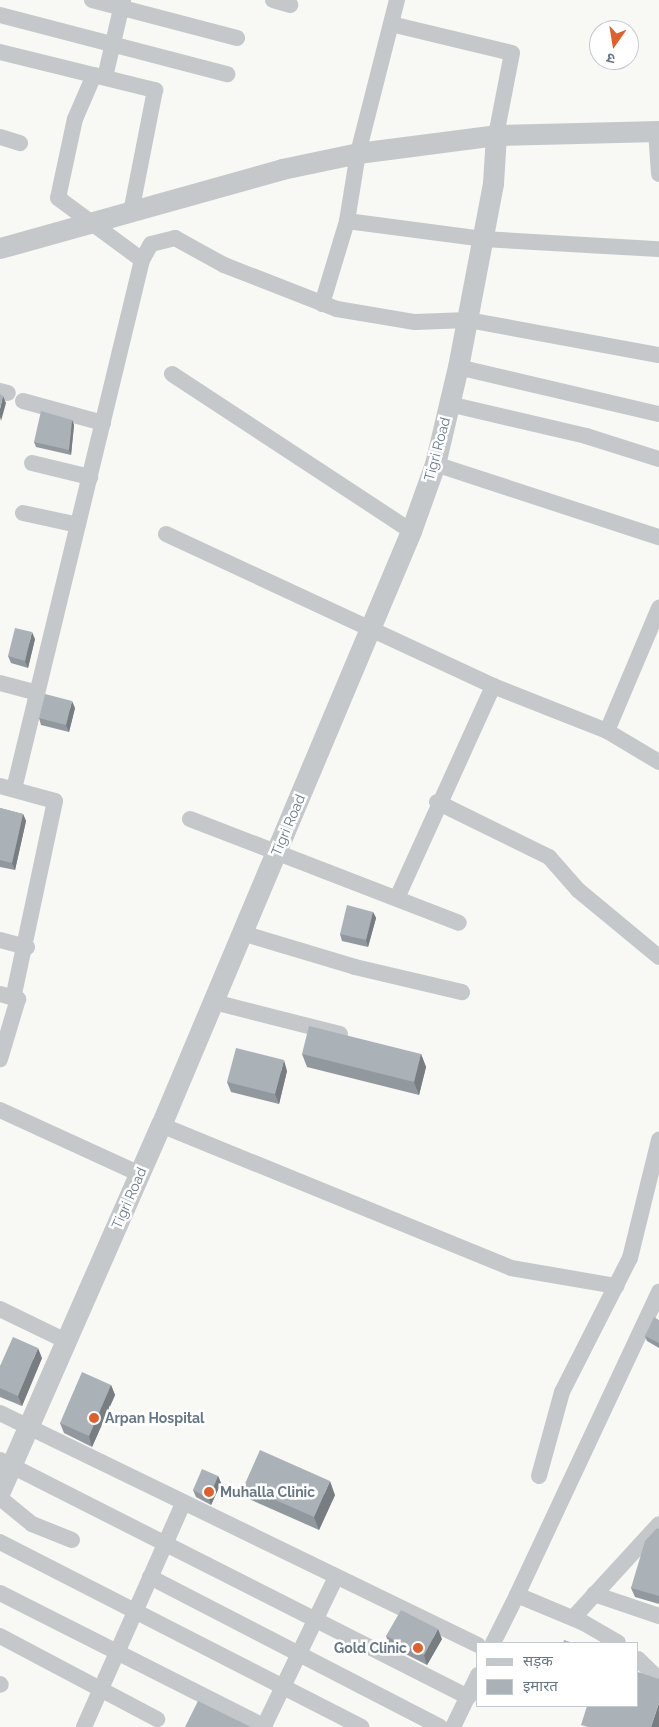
<!DOCTYPE html>
<html>
<head>
<meta charset="utf-8">
<style>
	body { margin:0 }
	#map { position:relative; width:659px; height:1727px; overflow:hidden; background:#f8f8f5; font-family:Raleway,"Noto Sans Devanagari",sans-serif }
	div>[style] { position:absolute }
	[style*='--x'] { left:calc(var(--x)*1px); top:calc(var(--y)*1px); width:calc(var(--w)*1px); rotate:calc(var(--a)*1deg) }
	.minor>* { height:16px; margin:-8px; padding:0 8px; transform-origin:8px; border-radius:8px; background:#c4c8cb }
	.tertiary>* { height:21px; margin:-10.5px; padding:0 10.5px; transform-origin:10.5px; border-radius:10.5px; background:#c4c8cb }
	.wall>* { inset:0; background:#92999e }
	.shaded-wall>* { inset:0; background:#777d81 }
	.building>* { inset:0; background:#aab2b8 }
	.dots>* { width:14px; height:14px; translate:-50% -50%; box-sizing:border-box; border:2px solid #fff; border-radius:50% }
	span { translate:-50% -50%; white-space:nowrap; text-align:center; line-height:1.15; -webkit-text-stroke:5px #fff; paint-order:stroke }
	.street-label { font-size:14px; color:#677786 }
	.poi-label { font-size:14px; color:#677786; font-weight:700 }
	.left { translate:0 -50%; text-align:left }
	.right { translate:-100% -50%; text-align:right }
	.legend { position:absolute; left:476px; top:1642px; width:162px; height:65px; box-sizing:border-box; background:#fff; border:1px solid #c2c9cf; margin:0; padding:6px 9px; list-style:none; font-size:15px; color:#677786 }
	.legend li { display:flex; align-items:center; gap:10px; height:25px }
	.legend b { width:25px; border:1px solid #c2c9cf }
	.north { position:absolute; left:589px; top:20px; width:50px; height:50px; box-sizing:border-box; background:#fff; border:1px solid #c2c9cf; border-radius:50%; rotate:193deg; font-size:14px; font-weight:700; line-height:20px; text-align:center; color:#677786 }
	.north::after { content:''; display:block; margin:auto; width:18px; height:22px; background:#e0602d; clip-path:polygon(50% 0,100% 100%,50% 72%,0 100%) }
</style>
</head>
<body>
<div id="map">
	<div class="minor">
		<i style="--x:92;--y:0;--w:150;--a:14.7"></i>
		<i style="--x:273;--y:0;--w:18;--a:16"></i>
		<i style="--x:0;--y:15;--w:235;--a:14.6"></i>
		<i style="--x:391;--y:24;--w:124;--a:13.5"></i>
		<i style="--x:512;--y:53;--w:84;--a:101"></i>
		<i style="--x:0;--y:52;--w:160;--a:13.8"></i>
		<i style="--x:155;--y:90;--w:124;--a:101.1"></i>
		<i style="--x:105;--y:77;--w:79;--a:-76.8"></i>
		<i style="--x:656;--y:131;--w:43;--a:86"></i>
		<i style="--x:0;--y:137;--w:21;--a:17"></i>
		<i style="--x:347;--y:221;--w:137;--a:7.5"></i>
		<i style="--x:483;--y:239;--w:176;--a:3.3"></i>
		<i style="--x:142;--y:260;--w:18;--a:-61"></i>
		<i style="--x:151;--y:244;--w:25;--a:-14"></i>
		<i style="--x:175;--y:238;--w:56;--a:28.9"></i>
		<i style="--x:224;--y:265;--w:121;--a:21.3"></i>
		<i style="--x:337;--y:309;--w:79;--a:9.5"></i>
		<i style="--x:415;--y:322;--w:53;--a:-2.2"></i>
		<i style="--x:468;--y:320;--w:194;--a:10.4"></i>
		<i style="--x:322;--y:304;--w:87;--a:-73.2"></i>
		<i style="--x:347;--y:221;--w:69;--a:-80.8"></i>
		<i style="--x:358;--y:153;--w:158;--a:-75.7"></i>
		<i style="--x:458;--y:367;--w:206;--a:13.2"></i>
		<i style="--x:172;--y:374;--w:286;--a:33.3"></i>
		<i style="--x:0;--y:391;--w:8;--a:14"></i>
		<i style="--x:23;--y:401;--w:83;--a:15.4"></i>
		<i style="--x:449;--y:404;--w:141;--a:13.1"></i>
		<i style="--x:586;--y:436;--w:77;--a:17.5"></i>
		<i style="--x:32;--y:463;--w:60;--a:13.6"></i>
		<i style="--x:435;--y:464;--w:236;--a:18.1"></i>
		<i style="--x:23;--y:513;--w:56;--a:12.3"></i>
		<i style="--x:166;--y:534;--w:361;--a:24.9"></i>
		<i style="--x:493;--y:686;--w:123;--a:21.5"></i>
		<i style="--x:607;--y:731;--w:61;--a:30.8"></i>
		<i style="--x:0;--y:683;--w:38;--a:15"></i>
		<i style="--x:607;--y:731;--w:134;--a:-67.1"></i>
		<i style="--x:0;--y:786;--w:57;--a:15.3"></i>
		<i style="--x:55;--y:801;--w:201;--a:102"></i>
		<i style="--x:14;--y:789;--w:544;--a:-76.4"></i>
		<i style="--x:142;--y:260;--w:104;--a:-143.6"></i>
		<i style="--x:58;--y:198;--w:81;--a:-77.9"></i>
		<i style="--x:75;--y:119;--w:48;--a:-66.6"></i>
		<i style="--x:437;--y:802;--w:125;--a:26.2"></i>
		<i style="--x:549;--y:857;--w:44;--a:48.7"></i>
		<i style="--x:578;--y:890;--w:105;--a:39.6"></i>
		<i style="--x:190;--y:819;--w:288;--a:21.1"></i>
		<i style="--x:397;--y:898;--w:233;--a:-65.6"></i>
		<i style="--x:242;--y:933;--w:118;--a:16.7"></i>
		<i style="--x:355;--y:967;--w:110;--a:13.2"></i>
		<i style="--x:0;--y:940;--w:28;--a:15"></i>
		<i style="--x:0;--y:994;--w:19;--a:16"></i>
		<i style="--x:18;--y:999;--w:63;--a:106.7"></i>
		<i style="--x:214;--y:1002;--w:130;--a:14.3"></i>
		<i style="--x:0;--y:1110;--w:154;--a:24.6"></i>
		<i style="--x:161;--y:1125;--w:378;--a:22.2"></i>
		<i style="--x:511;--y:1268;--w:107;--a:9.7"></i>
		<i style="--x:0;--y:1309;--w:73;--a:25.9"></i>
		<i style="--x:0;--y:1413;--w:531;--a:25.89"></i>
		<i style="--x:0;--y:1460;--w:525;--a:26.86"></i>
		<i style="--x:539;--y:1476;--w:87;--a:-74.7"></i>
		<i style="--x:562;--y:1392;--w:150;--a:-63.1"></i>
		<i style="--x:630;--y:1258;--w:122;--a:-76.2"></i>
		<i style="--x:0;--y:1498;--w:41;--a:39.1"></i>
		<i style="--x:32;--y:1524;--w:43;--a:21.8"></i>
		<i style="--x:0;--y:1542;--w:406;--a:27.1"></i>
		<i style="--x:150;--y:1577;--w:326;--a:27.3"></i>
		<i style="--x:0;--y:1593;--w:297;--a:26.8"></i>
		<i style="--x:594;--y:1594;--w:69;--a:18.7"></i>
		<i style="--x:517;--y:1595;--w:335;--a:-64.9"></i>
		<i style="--x:573;--y:1618;--w:127;--a:-47.5"></i>
		<i style="--x:0;--y:1636;--w:178;--a:27.9"></i>
		<i style="--x:493;--y:1643;--w:54;--a:-63.4"></i>
		<i style="--x:517;--y:1595;--w:73;--a:22.7"></i>
		<i style="--x:584;--y:1623;--w:39;--a:30"></i>
		<i style="--x:638;--y:1659;--w:29;--a:44"></i>
		<i style="--x:0;--y:1684;--w:1;--a:45"></i>
		<i style="--x:264;--y:1726;--w:165;--a:-64.2"></i>
		<i style="--x:84;--y:1727;--w:244;--a:-66.1"></i>
		<i style="--x:453;--y:1727;--w:58;--a:-64.3"></i>
	</div>
	<div class="tertiary">
		<i style="--x:0;--y:248;--w:293;--a:-15.6"></i>
		<i style="--x:282;--y:169;--w:78;--a:-11.9"></i>
		<i style="--x:358;--y:153;--w:139;--a:-7.4"></i>
		<i style="--x:496;--y:135;--w:163;--a:-1.4"></i>
		<i style="--x:0;--y:1491;--w:400;--a:-66.3"></i>
		<i style="--x:161;--y:1125;--w:644;--a:-67.17"></i>
		<i style="--x:411;--y:531;--w:71;--a:-70.3"></i>
		<i style="--x:435;--y:464;--w:100;--a:-76.7"></i>
		<i style="--x:458;--y:367;--w:187;--a:-79.2"></i>
		<i style="--x:493;--y:183;--w:48;--a:-86.4"></i>
	</div>
	<div class="wall">
		<i style="clip-path:polygon(72px 420px,74px 425px,71px 455px,36px 447px,34px 442px)"></i>
		<i style="clip-path:polygon(35px 639px,28px 668px,11px 663px,8px 656px)"></i>
		<i style="clip-path:polygon(75px 708px,69px 732px,41px 725px,39px 718px)"></i>
		<i style="clip-path:polygon(0 808px,23px 814px,26px 821px,15px 870px,0 867px)"></i>
		<i style="clip-path:polygon(373px 912px,376px 918px,368px 947px,342px 941px,340px 934px)"></i>
		<i style="clip-path:polygon(302px 1054px,421px 1054px,426px 1067px,419px 1095px,307px 1067px)"></i>
		<i style="clip-path:polygon(287px 1071px,279px 1104px,231px 1092px,227px 1082px)"></i>
		<i style="clip-path:polygon(659px 1320px,659px 1348px,647px 1341px,645px 1336px)"></i>
		<i style="clip-path:polygon(42px 1358px,22px 1406px,0 1397px,0 1366px)"></i>
		<i style="clip-path:polygon(111px 1385px,115px 1395px,92px 1447px,64px 1433px,60px 1423px)"></i>
		<i style="clip-path:polygon(218px 1476px,221px 1483px,211px 1505px,196px 1497px,193px 1490px)"></i>
		<i style="clip-path:polygon(244px 1486px,335px 1495px,319px 1530px,249px 1499px)"></i>
		<i style="clip-path:polygon(659px 1529px,659px 1604px,635px 1597px,631px 1588px)"></i>
		<i style="clip-path:polygon(386px 1636px,442px 1639px,427px 1665px,390px 1646px)"></i>
	</div>
	<div class="shaded-wall">
		<i style="clip-path:polygon(3px 396px,6px 403px,1px 421px,0 417px,0 409px)"></i>
		<i style="clip-path:polygon(72px 420px,74px 425px,71px 455px,69px 450px)"></i>
		<i style="clip-path:polygon(32px 632px,35px 639px,28px 668px,25px 661px)"></i>
		<i style="clip-path:polygon(72px 701px,75px 708px,69px 732px,66px 725px)"></i>
		<i style="clip-path:polygon(23px 814px,26px 821px,15px 870px,12px 863px)"></i>
		<i style="clip-path:polygon(373px 912px,376px 918px,368px 947px,366px 940px)"></i>
		<i style="clip-path:polygon(421px 1054px,426px 1067px,419px 1095px,414px 1082px)"></i>
		<i style="clip-path:polygon(284px 1060px,287px 1071px,279px 1104px,275px 1094px)"></i>
		<i style="clip-path:polygon(38px 1348px,42px 1358px,22px 1406px,18px 1396px)"></i>
		<i style="clip-path:polygon(111px 1385px,115px 1395px,92px 1447px,89px 1436px)"></i>
		<i style="clip-path:polygon(218px 1476px,221px 1483px,211px 1505px,209px 1498px)"></i>
		<i style="clip-path:polygon(330px 1481px,335px 1495px,319px 1530px,314px 1517px)"></i>
		<i style="clip-path:polygon(438px 1629px,442px 1639px,427px 1665px,424px 1655px)"></i>
		<i style="clip-path:polygon(659px 1703px,659px 1727px,651px 1727px)"></i>
	</div>
	<div class="building">
		<i style="clip-path:polygon(0 394px,3px 396px,0 409px)"></i>
		<i style="clip-path:polygon(41px 411px,72px 420px,69px 450px,34px 442px)"></i>
		<i style="clip-path:polygon(15px 628px,32px 632px,25px 661px,8px 656px)"></i>
		<i style="clip-path:polygon(45px 694px,72px 701px,66px 725px,39px 718px)"></i>
		<i style="clip-path:polygon(0 808px,23px 814px,12px 863px,0 860px)"></i>
		<i style="clip-path:polygon(347px 905px,373px 912px,366px 940px,340px 934px)"></i>
		<i style="clip-path:polygon(309px 1026px,421px 1054px,414px 1082px,302px 1054px)"></i>
		<i style="clip-path:polygon(236px 1048px,284px 1060px,275px 1094px,227px 1082px)"></i>
		<i style="clip-path:polygon(654px 1317px,659px 1320px,659px 1343px,645px 1336px)"></i>
		<i style="clip-path:polygon(13px 1337px,38px 1348px,18px 1396px,0 1388px,0 1366px)"></i>
		<i style="clip-path:polygon(82px 1372px,111px 1385px,89px 1436px,60px 1423px)"></i>
		<i style="clip-path:polygon(260px 1450px,330px 1481px,314px 1517px,244px 1486px)"></i>
		<i style="clip-path:polygon(202px 1469px,218px 1476px,209px 1498px,193px 1490px)"></i>
		<i style="clip-path:polygon(657px 1528px,659px 1529px,659px 1596px,631px 1588px,645px 1541px)"></i>
		<i style="clip-path:polygon(401px 1610px,438px 1629px,424px 1655px,386px 1636px)"></i>
		<i style="clip-path:polygon(564px 1640px,573px 1643px,563px 1643px)"></i>
		<i style="clip-path:polygon(638px 1672px,659px 1679px,659px 1703px,651px 1727px,588px 1727px,581px 1725px,587px 1706px,638px 1706px)"></i>
		<i style="clip-path:polygon(198px 1701px,251px 1727px,185px 1727px)"></i>
	</div>
	<div class="dots">
		<i style="left:94px;top:1418px;background:#e0602d"></i>
		<i style="left:209px;top:1492px;background:#e0602d"></i>
		<i style="left:418px;top:1648px;background:#e0602d"></i>
	</div>
	<div class="street-label">
		<span style="left:437px;top:449px;rotate:-75deg">Tigri Road</span>
		<span style="left:288px;top:825px;rotate:-67deg">Tigri Road</span>
		<span style="left:129px;top:1198px;rotate:-66deg">Tigri Road</span>
	</div>
	<div class="poi-label">
		<span class="left" style="left:105px;top:1418px">Arpan Hospital</span>
		<span class="left" style="left:220px;top:1492px">Muhalla Clinic</span>
		<span class="right" style="left:407px;top:1648px">Gold Clinic</span>
	</div>
	<ul class="legend">
	<li><b style="height:6px;background:#c4c8cb"></b>सड़क</li>
	<li><b style="height:14px;background:#aab2b8"></b>इमारत</li>
	</ul>
	<div class="north">उ</div>
</div>
</body>
</html>
